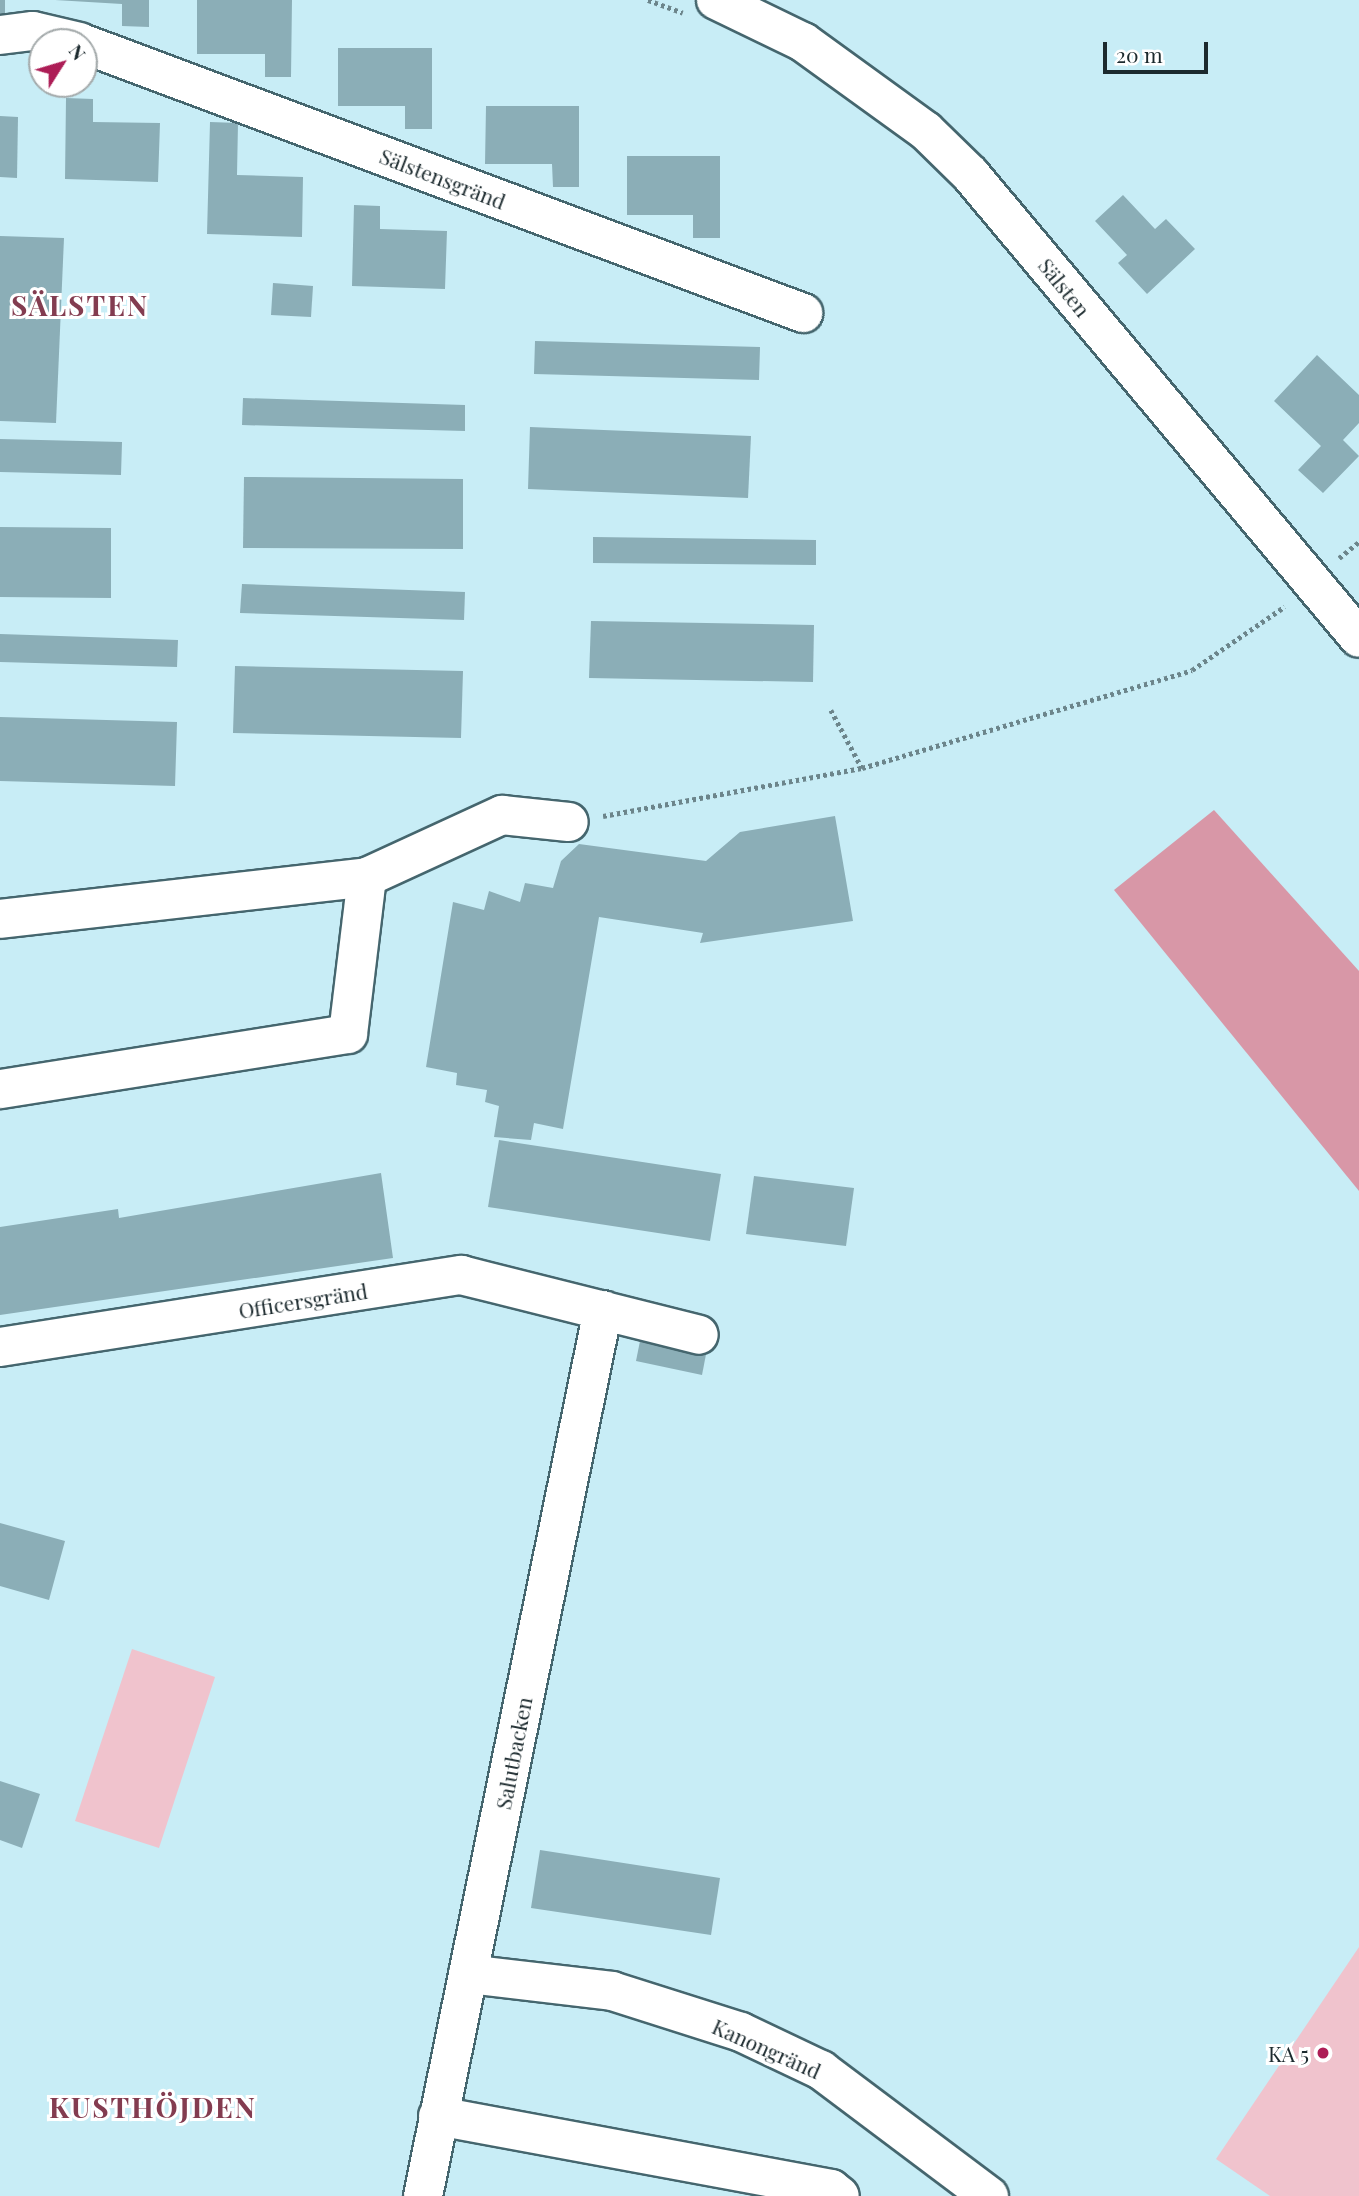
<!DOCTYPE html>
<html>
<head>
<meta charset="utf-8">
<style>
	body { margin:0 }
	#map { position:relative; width:1359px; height:2196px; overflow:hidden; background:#c8edf6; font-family:"Playfair Display",serif }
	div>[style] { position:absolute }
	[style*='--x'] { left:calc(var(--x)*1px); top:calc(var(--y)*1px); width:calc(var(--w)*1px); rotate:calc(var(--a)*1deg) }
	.green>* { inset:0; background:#f0c3cd }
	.forest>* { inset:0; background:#d897a7 }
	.building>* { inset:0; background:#8baeb7 }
	.path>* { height:4.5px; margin-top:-2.25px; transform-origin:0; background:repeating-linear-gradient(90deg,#6c858b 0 3.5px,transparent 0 7px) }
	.roads { filter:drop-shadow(2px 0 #45666e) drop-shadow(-2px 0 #45666e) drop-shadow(0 2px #45666e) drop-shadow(0 -2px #45666e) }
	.minor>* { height:38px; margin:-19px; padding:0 19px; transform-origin:19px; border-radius:19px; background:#fff }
	.dots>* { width:19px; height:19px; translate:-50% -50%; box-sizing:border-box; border:4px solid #fff; border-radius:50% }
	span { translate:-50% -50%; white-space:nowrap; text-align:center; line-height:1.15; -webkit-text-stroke:6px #fff; paint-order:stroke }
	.street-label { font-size:21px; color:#1c2a2e }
	.poi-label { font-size:21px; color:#1c2a2e }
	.right { translate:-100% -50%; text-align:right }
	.district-label { font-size:28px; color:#833c50; font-weight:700; letter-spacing:2px }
	.north { position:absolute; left:28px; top:28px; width:70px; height:70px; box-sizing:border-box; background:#fff; border:2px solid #a4aaab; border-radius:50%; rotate:53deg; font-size:19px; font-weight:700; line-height:28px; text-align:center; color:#1c2a2e }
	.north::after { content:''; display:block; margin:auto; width:24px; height:32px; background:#ad1d56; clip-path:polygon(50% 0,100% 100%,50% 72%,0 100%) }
	.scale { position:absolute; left:1103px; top:42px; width:105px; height:32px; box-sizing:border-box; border:4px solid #1c2a2e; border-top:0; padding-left:9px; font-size:21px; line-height:24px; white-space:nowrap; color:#1c2a2e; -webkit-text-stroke:5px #fff; paint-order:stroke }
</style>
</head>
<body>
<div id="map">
	<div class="green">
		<i style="clip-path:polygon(132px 1649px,215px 1677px,159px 1848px,75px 1821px)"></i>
		<i style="clip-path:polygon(1359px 1947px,1359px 2196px,1270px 2196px,1216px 2159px)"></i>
	</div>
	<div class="forest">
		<i style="clip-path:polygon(1214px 810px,1359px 971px,1359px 1191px,1114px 890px)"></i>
	</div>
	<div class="building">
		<i style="clip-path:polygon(0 0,5px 0,5px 16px,0 16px)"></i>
		<i style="clip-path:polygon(55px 0,149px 0,149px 27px,122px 26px,122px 4px)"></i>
		<i style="clip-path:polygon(197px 0,292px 0,291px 77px,265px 77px,265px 54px,197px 54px)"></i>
		<i style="clip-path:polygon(338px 48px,432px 48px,432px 129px,405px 129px,405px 106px,338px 106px)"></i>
		<i style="clip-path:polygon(66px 98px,93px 99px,93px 122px,160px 123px,158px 182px,65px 179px)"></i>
		<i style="clip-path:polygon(486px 106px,579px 106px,579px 187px,553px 187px,552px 164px,485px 164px)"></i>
		<i style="clip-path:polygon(0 116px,18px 117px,17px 178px,0 177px)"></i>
		<i style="clip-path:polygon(210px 122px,238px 123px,237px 175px,303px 177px,302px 237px,207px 234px)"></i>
		<i style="clip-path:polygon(627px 156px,720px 156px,720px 238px,693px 238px,693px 215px,627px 215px)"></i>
		<i style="clip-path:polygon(1123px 195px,1155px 229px,1166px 219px,1195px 249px,1147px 294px,1118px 263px,1127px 255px,1095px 221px)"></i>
		<i style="clip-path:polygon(354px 205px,380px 206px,380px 229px,447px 231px,445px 289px,352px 286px)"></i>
		<i style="clip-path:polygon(0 236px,64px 238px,56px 423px,0 421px)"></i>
		<i style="clip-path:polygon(273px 283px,313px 286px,311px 317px,271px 315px)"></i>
		<i style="clip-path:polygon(535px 341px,760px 347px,759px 380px,534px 374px)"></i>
		<i style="clip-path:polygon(1317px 355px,1359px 395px,1359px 423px,1343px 440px,1359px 456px,1323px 493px,1298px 470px,1321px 446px,1274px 401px)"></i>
		<i style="clip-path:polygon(243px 398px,465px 405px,465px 431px,242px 425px)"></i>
		<i style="clip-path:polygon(530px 427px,751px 436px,748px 498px,528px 489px)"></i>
		<i style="clip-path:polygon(0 439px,122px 442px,121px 475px,0 472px)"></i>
		<i style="clip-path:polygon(244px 477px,463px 479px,463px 549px,243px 548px)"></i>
		<i style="clip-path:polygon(0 527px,111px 528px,111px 598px,0 597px)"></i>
		<i style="clip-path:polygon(593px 537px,816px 540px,816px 565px,593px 563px)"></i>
		<i style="clip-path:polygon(242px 584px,465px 592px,464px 620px,240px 613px)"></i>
		<i style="clip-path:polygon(591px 621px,814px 625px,813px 682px,589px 678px)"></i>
		<i style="clip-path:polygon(0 634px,178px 640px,177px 667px,0 662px)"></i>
		<i style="clip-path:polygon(235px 666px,463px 671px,461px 738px,233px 733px)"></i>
		<i style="clip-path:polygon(0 717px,177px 722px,175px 786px,0 781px)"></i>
		<i style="clip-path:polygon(835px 816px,853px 921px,700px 943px,703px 933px,599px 917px,563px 1129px,534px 1123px,531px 1140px,494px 1137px,499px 1106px,485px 1102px,487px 1090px,456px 1085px,457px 1073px,426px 1067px,453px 902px,484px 910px,489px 891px,520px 902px,525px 883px,553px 888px,561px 861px,579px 844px,706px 861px,740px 832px)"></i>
		<i style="clip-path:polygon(499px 1140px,721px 1174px,710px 1241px,488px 1207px)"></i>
		<i style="clip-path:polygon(381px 1173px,393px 1258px,0 1315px,0 1227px,118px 1209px,119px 1218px)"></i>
		<i style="clip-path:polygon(754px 1176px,854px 1188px,846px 1246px,746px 1234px)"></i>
		<i style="clip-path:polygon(642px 1331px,708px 1344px,702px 1375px,636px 1361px)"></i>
		<i style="clip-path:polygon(0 1523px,65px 1541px,49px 1600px,0 1586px)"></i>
		<i style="clip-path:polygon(0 1781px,40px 1794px,22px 1848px,0 1840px)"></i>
		<i style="clip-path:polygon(540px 1850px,720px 1878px,711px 1935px,531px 1908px)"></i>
	</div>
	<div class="path">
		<i style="--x:648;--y:0;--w:37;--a:20"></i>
		<i style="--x:1339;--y:558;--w:26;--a:-39"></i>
		<i style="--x:831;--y:710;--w:66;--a:61.9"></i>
		<i style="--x:603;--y:816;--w:263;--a:-10.5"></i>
		<i style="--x:862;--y:768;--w:344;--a:-16.5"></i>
		<i style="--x:1192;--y:670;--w:112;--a:-34.4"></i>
	</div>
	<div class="roads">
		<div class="minor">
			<i style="--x:716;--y:0;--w:97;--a:25.8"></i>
			<i style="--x:803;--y:42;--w:152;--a:35.9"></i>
			<i style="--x:926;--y:131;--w:62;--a:44.3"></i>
			<i style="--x:970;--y:174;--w:605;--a:50.02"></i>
			<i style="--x:0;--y:35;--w:33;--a:-7"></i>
			<i style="--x:33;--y:31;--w:48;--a:13.2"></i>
			<i style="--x:84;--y:44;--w:768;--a:20.51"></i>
			<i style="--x:367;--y:877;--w:149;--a:-24.7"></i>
			<i style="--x:502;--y:815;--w:67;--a:6"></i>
			<i style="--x:0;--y:919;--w:369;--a:-6.5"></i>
			<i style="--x:367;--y:877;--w:158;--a:96.9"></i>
			<i style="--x:348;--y:1034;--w:352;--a:171"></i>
			<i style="--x:0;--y:1347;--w:467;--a:-8.9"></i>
			<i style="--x:461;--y:1275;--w:245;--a:14.1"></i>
			<i style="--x:468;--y:1974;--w:145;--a:6.7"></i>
			<i style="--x:612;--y:1991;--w:135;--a:17.6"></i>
			<i style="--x:741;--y:2032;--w:89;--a:25.4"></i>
			<i style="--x:821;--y:2070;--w:210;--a:36.9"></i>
			<i style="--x:438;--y:2116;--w:400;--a:10.5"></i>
			<i style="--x:831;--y:2189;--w:11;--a:38"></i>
			<i style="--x:423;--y:2196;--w:904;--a:-78.52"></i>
		</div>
	</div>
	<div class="dots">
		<i style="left:1323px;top:2053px;background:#ad1d56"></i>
	</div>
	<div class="street-label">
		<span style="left:443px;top:178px;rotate:21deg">Sälstensgränd</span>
		<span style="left:1065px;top:287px;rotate:51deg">Sälsten</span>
		<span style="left:303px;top:1300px;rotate:-9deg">Officersgränd</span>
		<span style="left:513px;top:1753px;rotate:-79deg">Salutbacken</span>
		<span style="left:767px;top:2048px;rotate:24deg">Kanongränd</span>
	</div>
	<div class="poi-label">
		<span class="right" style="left:1309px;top:2053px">KA 5</span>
	</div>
	<div class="district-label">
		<span style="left:80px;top:305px">SÄLSTEN</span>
		<span style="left:153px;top:2107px">KUSTHÖJDEN</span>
	</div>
	<div class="north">N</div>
	<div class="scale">20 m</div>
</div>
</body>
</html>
